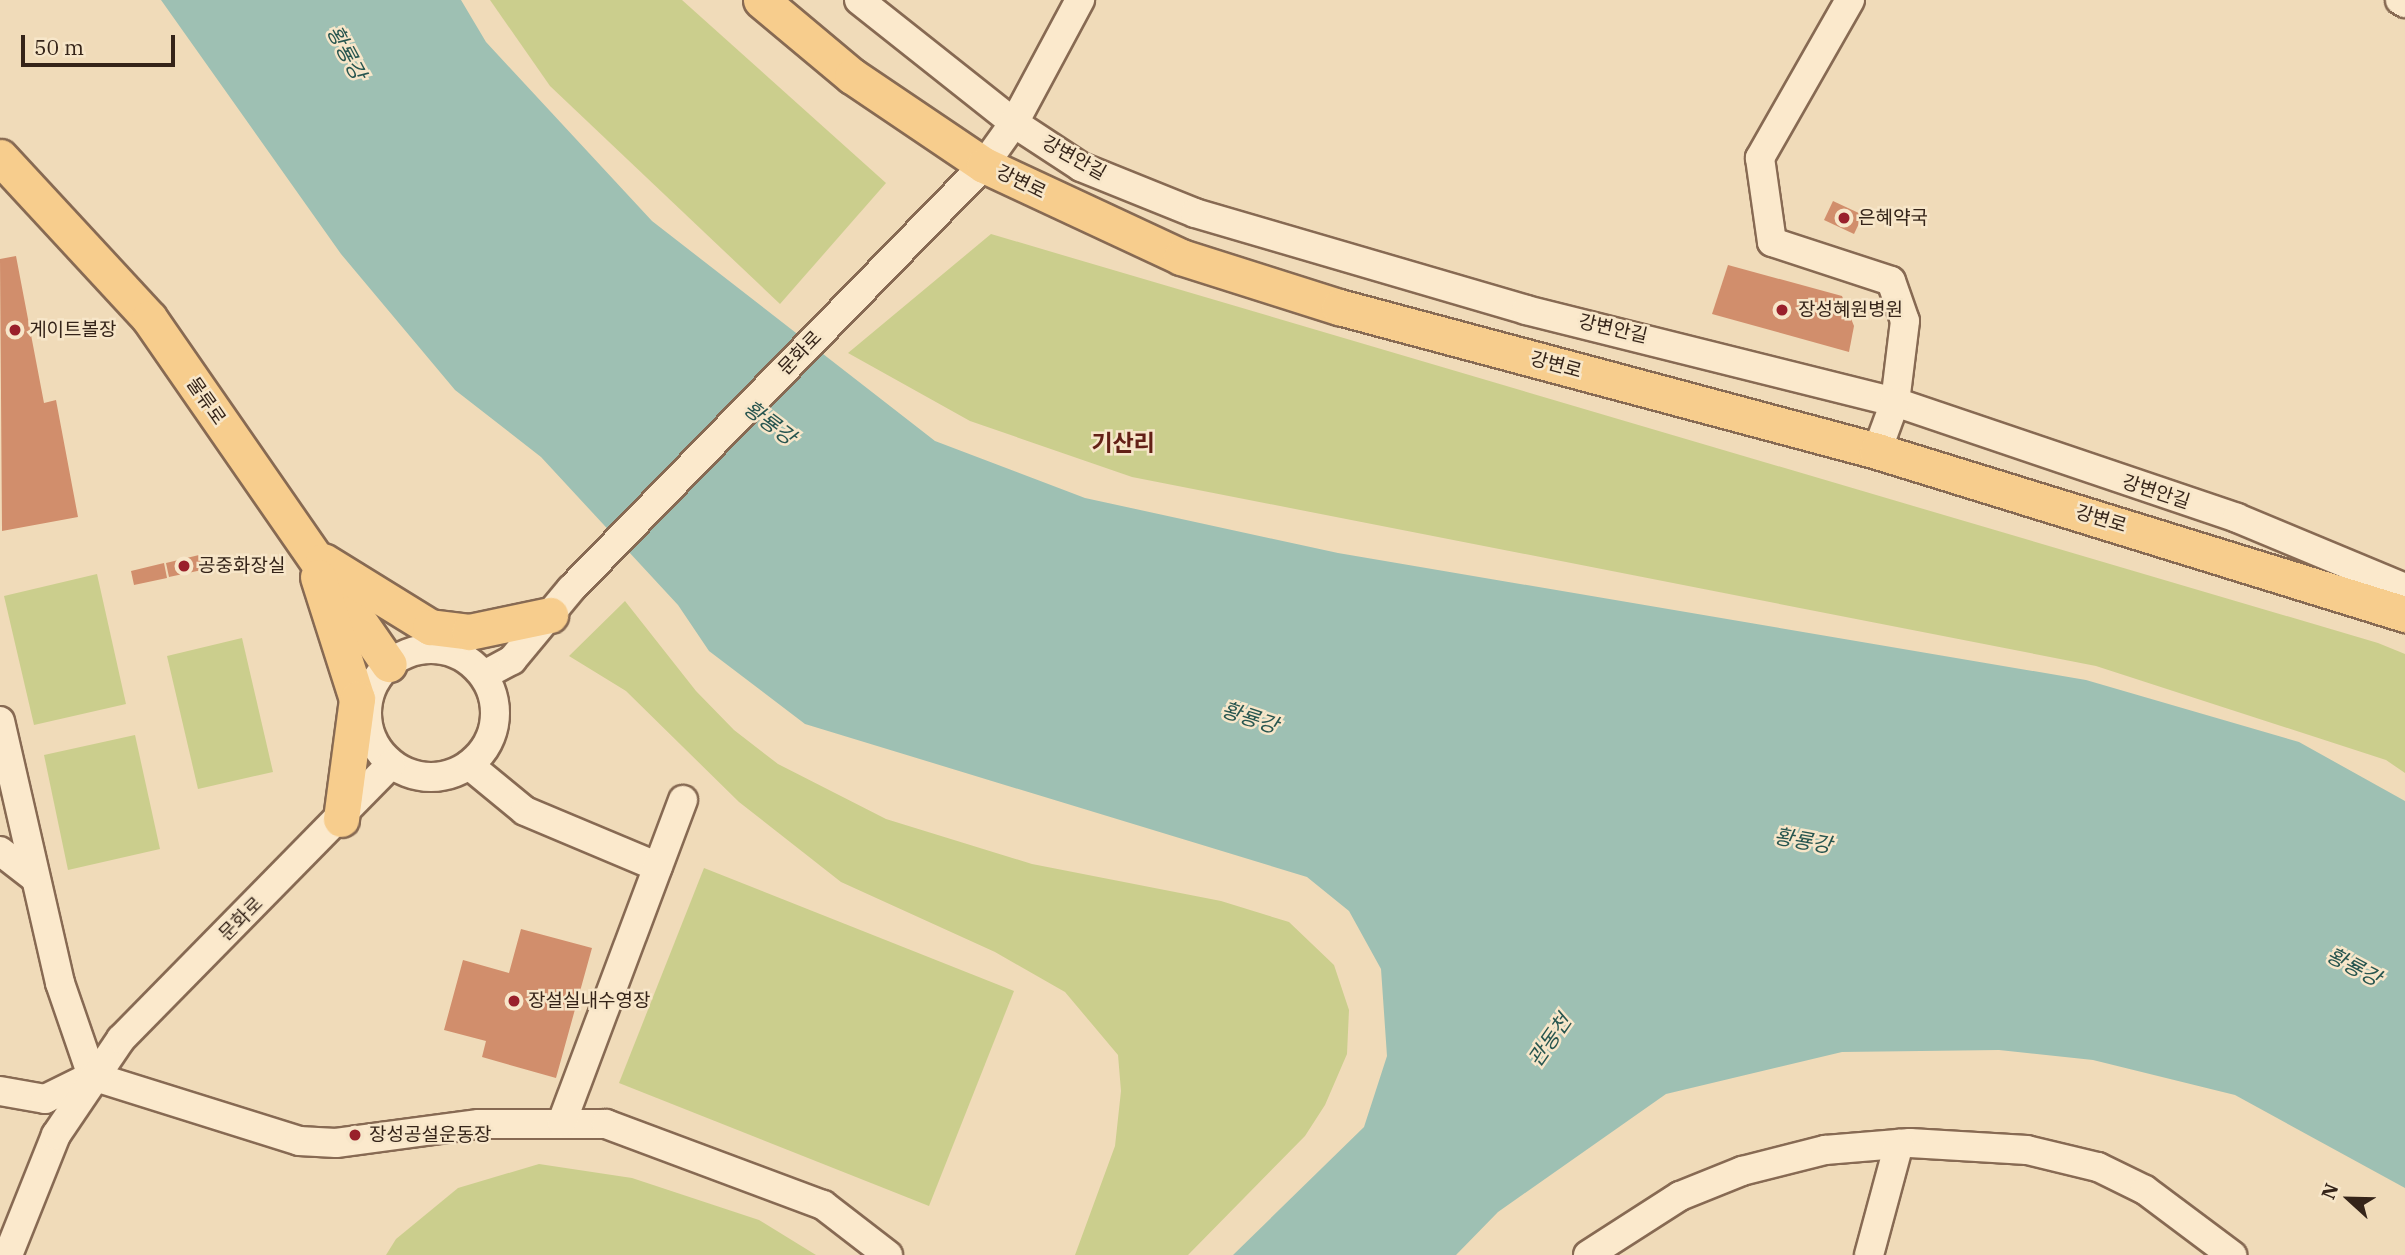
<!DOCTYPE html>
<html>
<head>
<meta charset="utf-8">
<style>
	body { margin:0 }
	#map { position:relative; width:2405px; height:1255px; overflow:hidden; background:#f0dbb9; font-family:"IBM Plex Serif","Noto Sans KR",serif }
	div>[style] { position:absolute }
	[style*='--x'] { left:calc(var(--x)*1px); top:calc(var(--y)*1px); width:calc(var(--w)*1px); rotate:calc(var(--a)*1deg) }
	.green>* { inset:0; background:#cbce8d }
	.water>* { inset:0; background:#9ec0b3 }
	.building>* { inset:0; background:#d18e6c }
	.roads { filter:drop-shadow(2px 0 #876a53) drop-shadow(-2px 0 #876a53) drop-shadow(0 2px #876a53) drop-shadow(0 -2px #876a53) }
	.minor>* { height:28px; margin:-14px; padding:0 14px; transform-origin:14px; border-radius:14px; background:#fbe9cc }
	.minor>.ring { margin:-14px; padding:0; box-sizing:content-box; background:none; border:28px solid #fbe9cc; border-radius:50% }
	.major>* { height:35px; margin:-17.5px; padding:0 17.5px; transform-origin:17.5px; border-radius:17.5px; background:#f7cd8d }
	.dots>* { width:19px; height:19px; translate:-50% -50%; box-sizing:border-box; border:4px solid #f7e6c9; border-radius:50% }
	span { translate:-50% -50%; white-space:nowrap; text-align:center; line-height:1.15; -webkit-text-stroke:5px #f7e6c9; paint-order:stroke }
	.street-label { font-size:19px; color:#352419 }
	.poi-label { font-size:19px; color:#352419 }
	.left { translate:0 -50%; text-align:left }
	.water-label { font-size:21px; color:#27554f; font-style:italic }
	.quarter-label { font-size:23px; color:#632016; font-weight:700 }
	.north { position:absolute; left:2314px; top:1164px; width:70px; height:70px; -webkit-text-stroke:5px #f7e6c9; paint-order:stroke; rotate:292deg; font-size:19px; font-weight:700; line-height:28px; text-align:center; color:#352419 }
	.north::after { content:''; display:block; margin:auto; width:24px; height:32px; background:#352419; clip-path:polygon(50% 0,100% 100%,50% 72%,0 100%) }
	.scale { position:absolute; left:21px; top:35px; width:154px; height:32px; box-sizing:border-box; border:4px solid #352419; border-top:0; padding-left:9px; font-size:21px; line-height:24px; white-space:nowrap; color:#352419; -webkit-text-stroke:5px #f7e6c9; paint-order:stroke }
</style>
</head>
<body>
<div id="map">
	<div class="green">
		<i style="clip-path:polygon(490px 0,682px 0,886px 183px,780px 304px,550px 86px)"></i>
		<i style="clip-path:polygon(991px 234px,2378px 643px,2405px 654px,2405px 773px,2386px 760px,2096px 666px,1132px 477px,970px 421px,848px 353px)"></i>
		<i style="clip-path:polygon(97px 574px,126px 704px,34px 725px,4px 596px)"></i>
		<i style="clip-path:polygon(625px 601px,696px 691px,734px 730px,778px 764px,886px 819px,1032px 864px,1221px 901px,1289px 922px,1334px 965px,1349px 1010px,1347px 1054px,1325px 1105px,1305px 1136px,1188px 1255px,1075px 1255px,1115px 1146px,1121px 1091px,1118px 1055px,1065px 992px,995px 952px,841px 882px,739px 802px,626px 691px,569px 656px)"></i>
		<i style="clip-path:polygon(242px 638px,273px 772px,198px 789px,167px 656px)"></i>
		<i style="clip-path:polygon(135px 735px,160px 849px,68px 870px,44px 755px)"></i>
		<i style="clip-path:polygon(704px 868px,1014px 991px,929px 1206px,619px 1083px)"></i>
		<i style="clip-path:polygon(539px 1164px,632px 1178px,759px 1220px,816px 1255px,386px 1255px,396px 1239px,458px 1188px)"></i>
	</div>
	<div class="water">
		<i style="clip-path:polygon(161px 0,461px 0,486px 42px,652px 221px,935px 441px,1085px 498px,1338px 553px,2086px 680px,2299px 742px,2405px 801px,2405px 1188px,2235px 1095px,2093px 1060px,1999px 1050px,1842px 1052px,1666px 1094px,1498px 1212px,1456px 1255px,1233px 1255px,1364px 1127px,1387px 1056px,1381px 969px,1349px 911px,1307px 877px,805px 724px,709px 651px,678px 605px,541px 457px,455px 390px,341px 254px)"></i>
	</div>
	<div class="building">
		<i style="clip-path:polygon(1833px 201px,1863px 215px,1854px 234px,1824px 220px)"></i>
		<i style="clip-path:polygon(16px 256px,44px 403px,56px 400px,78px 517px,2px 531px,0 259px)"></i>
		<i style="clip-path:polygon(1728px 265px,1842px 296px,1854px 326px,1849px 352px,1712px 314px)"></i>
		<i style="clip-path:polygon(199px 555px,202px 570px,169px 577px,166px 563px)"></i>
		<i style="clip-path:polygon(164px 563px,167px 578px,134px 585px,131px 571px)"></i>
		<i style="clip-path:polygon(521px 929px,592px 948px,556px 1078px,482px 1057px,486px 1041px,444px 1030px,463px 960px,509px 973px)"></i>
	</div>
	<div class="roads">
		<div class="minor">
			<i style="--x:859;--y:0;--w:198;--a:38.4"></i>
			<i style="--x:1014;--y:123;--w:80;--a:33.3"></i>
			<i style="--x:1081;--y:167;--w:123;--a:22"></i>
			<i style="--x:1195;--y:213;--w:345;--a:16.3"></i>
			<i style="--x:1526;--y:310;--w:380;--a:14"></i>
			<i style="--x:1895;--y:402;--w:361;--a:18.7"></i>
			<i style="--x:2237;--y:518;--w:182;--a:22.6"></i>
			<i style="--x:1850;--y:0;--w:182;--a:119.7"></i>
			<i style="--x:1760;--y:158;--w:85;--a:81.9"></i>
			<i style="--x:1772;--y:242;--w:125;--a:18.1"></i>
			<i style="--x:1891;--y:281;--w:42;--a:70.7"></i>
			<i style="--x:1905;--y:321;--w:82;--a:97"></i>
			<i style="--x:1895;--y:402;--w:52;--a:110.2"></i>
			<i style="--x:2400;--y:0;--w:6;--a:31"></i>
			<i class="ring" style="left:367px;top:649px;width:100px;height:100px"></i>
			<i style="--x:484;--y:675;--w:32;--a:-28"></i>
			<i style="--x:512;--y:660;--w:92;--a:-50.3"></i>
			<i style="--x:571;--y:589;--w:592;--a:-45.75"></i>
			<i style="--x:984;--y:165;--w:52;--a:-54.5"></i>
			<i style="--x:1014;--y:123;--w:140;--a:-61.8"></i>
			<i style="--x:0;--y:721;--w:269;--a:77.1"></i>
			<i style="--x:60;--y:983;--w:98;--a:71"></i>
			<i style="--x:469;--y:765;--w:72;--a:39.4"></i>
			<i style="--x:525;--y:811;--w:144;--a:22.8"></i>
			<i style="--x:0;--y:851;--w:44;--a:37.6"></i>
			<i style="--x:0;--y:1091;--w:46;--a:10.1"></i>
			<i style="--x:45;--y:1099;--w:52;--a:-26.1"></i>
			<i style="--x:92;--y:1076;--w:217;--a:17.4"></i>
			<i style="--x:299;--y:1141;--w:37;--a:3"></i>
			<i style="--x:336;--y:1143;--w:144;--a:-7.6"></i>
			<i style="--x:479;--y:1124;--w:127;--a:0"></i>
			<i style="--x:606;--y:1124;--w:232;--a:20.5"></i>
			<i style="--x:823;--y:1205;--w:82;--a:37.6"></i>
			<i style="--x:562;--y:1122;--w:344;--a:-69.4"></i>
			<i style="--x:8;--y:1255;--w:129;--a:-68.2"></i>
			<i style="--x:56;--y:1135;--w:116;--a:-55.9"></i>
			<i style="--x:121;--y:1039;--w:385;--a:-45.5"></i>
			<i style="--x:1588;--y:1255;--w:109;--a:-32.7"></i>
			<i style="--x:1680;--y:1196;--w:67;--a:-22"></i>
			<i style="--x:1742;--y:1171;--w:86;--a:-14.2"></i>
			<i style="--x:1825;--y:1150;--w:85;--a:-4.7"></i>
			<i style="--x:1910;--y:1143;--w:117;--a:3.4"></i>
			<i style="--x:2027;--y:1150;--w:73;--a:13.5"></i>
			<i style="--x:2098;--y:1167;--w:52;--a:26.1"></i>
			<i style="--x:2145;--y:1190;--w:109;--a:36.8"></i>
			<i style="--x:1869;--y:1255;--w:115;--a:-74.9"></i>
		</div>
		<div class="major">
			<i style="--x:761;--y:0;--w:119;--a:39.9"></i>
			<i style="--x:852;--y:76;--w:159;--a:34"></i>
			<i style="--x:984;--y:165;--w:217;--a:25"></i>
			<i style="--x:1181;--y:257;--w:166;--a:17.6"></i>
			<i style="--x:1339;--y:307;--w:557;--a:14.98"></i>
			<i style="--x:1877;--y:451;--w:553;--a:17.16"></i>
			<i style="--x:0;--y:157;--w:219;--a:47.2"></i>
			<i style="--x:149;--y:318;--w:421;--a:55.3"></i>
			<i style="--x:323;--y:561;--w:126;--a:31.7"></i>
			<i style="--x:430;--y:627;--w:39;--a:7"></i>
			<i style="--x:469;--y:632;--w:83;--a:-11.9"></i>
			<i style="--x:318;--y:577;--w:128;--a:72.3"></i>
			<i style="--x:357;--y:699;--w:121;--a:97.6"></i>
		</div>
	</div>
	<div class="dots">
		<i style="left:1844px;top:218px;background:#99202b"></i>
		<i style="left:1782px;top:310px;background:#99202b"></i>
		<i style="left:15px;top:330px;background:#99202b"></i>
		<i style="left:184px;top:566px;background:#99202b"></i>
		<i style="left:514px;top:1001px;background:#99202b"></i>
		<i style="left:355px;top:1135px;background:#99202b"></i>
	</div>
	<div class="street-label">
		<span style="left:1074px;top:158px;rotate:29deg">강변안길</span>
		<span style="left:1021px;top:182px;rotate:26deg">강변로</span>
		<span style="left:1613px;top:329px;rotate:13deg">강변안길</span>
		<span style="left:800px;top:353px;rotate:-46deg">문화로</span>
		<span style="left:1556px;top:365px;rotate:15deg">강변로</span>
		<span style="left:206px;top:401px;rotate:55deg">물류로</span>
		<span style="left:2156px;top:492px;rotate:18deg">강변안길</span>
		<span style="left:2101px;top:519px;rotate:17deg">강변로</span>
		<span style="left:241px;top:919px;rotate:-45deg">문화로</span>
	</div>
	<div class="poi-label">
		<span class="left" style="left:1858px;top:218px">은혜약국</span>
		<span class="left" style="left:1798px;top:310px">장성혜원병원</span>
		<span class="left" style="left:29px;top:330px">게이트볼장</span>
		<span class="left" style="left:198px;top:566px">공중화장실</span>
		<span class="left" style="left:528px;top:1001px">장설실내수영장</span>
		<span class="left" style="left:369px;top:1135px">장성공설운동장</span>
	</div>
	<div class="water-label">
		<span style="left:347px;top:52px;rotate:62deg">황룡강</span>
		<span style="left:770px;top:422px;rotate:37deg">황룡강</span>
		<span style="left:1250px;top:717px;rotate:18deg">황룡강</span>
		<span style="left:1803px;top:840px;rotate:10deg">황룡강</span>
		<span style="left:2354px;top:966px;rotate:28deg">황룡강</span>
		<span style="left:1549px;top:1040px;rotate:-55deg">관동천</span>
	</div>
	<div class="quarter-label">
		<span style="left:1123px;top:442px">기산리</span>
	</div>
	<div class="north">N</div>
	<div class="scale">50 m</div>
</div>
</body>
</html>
